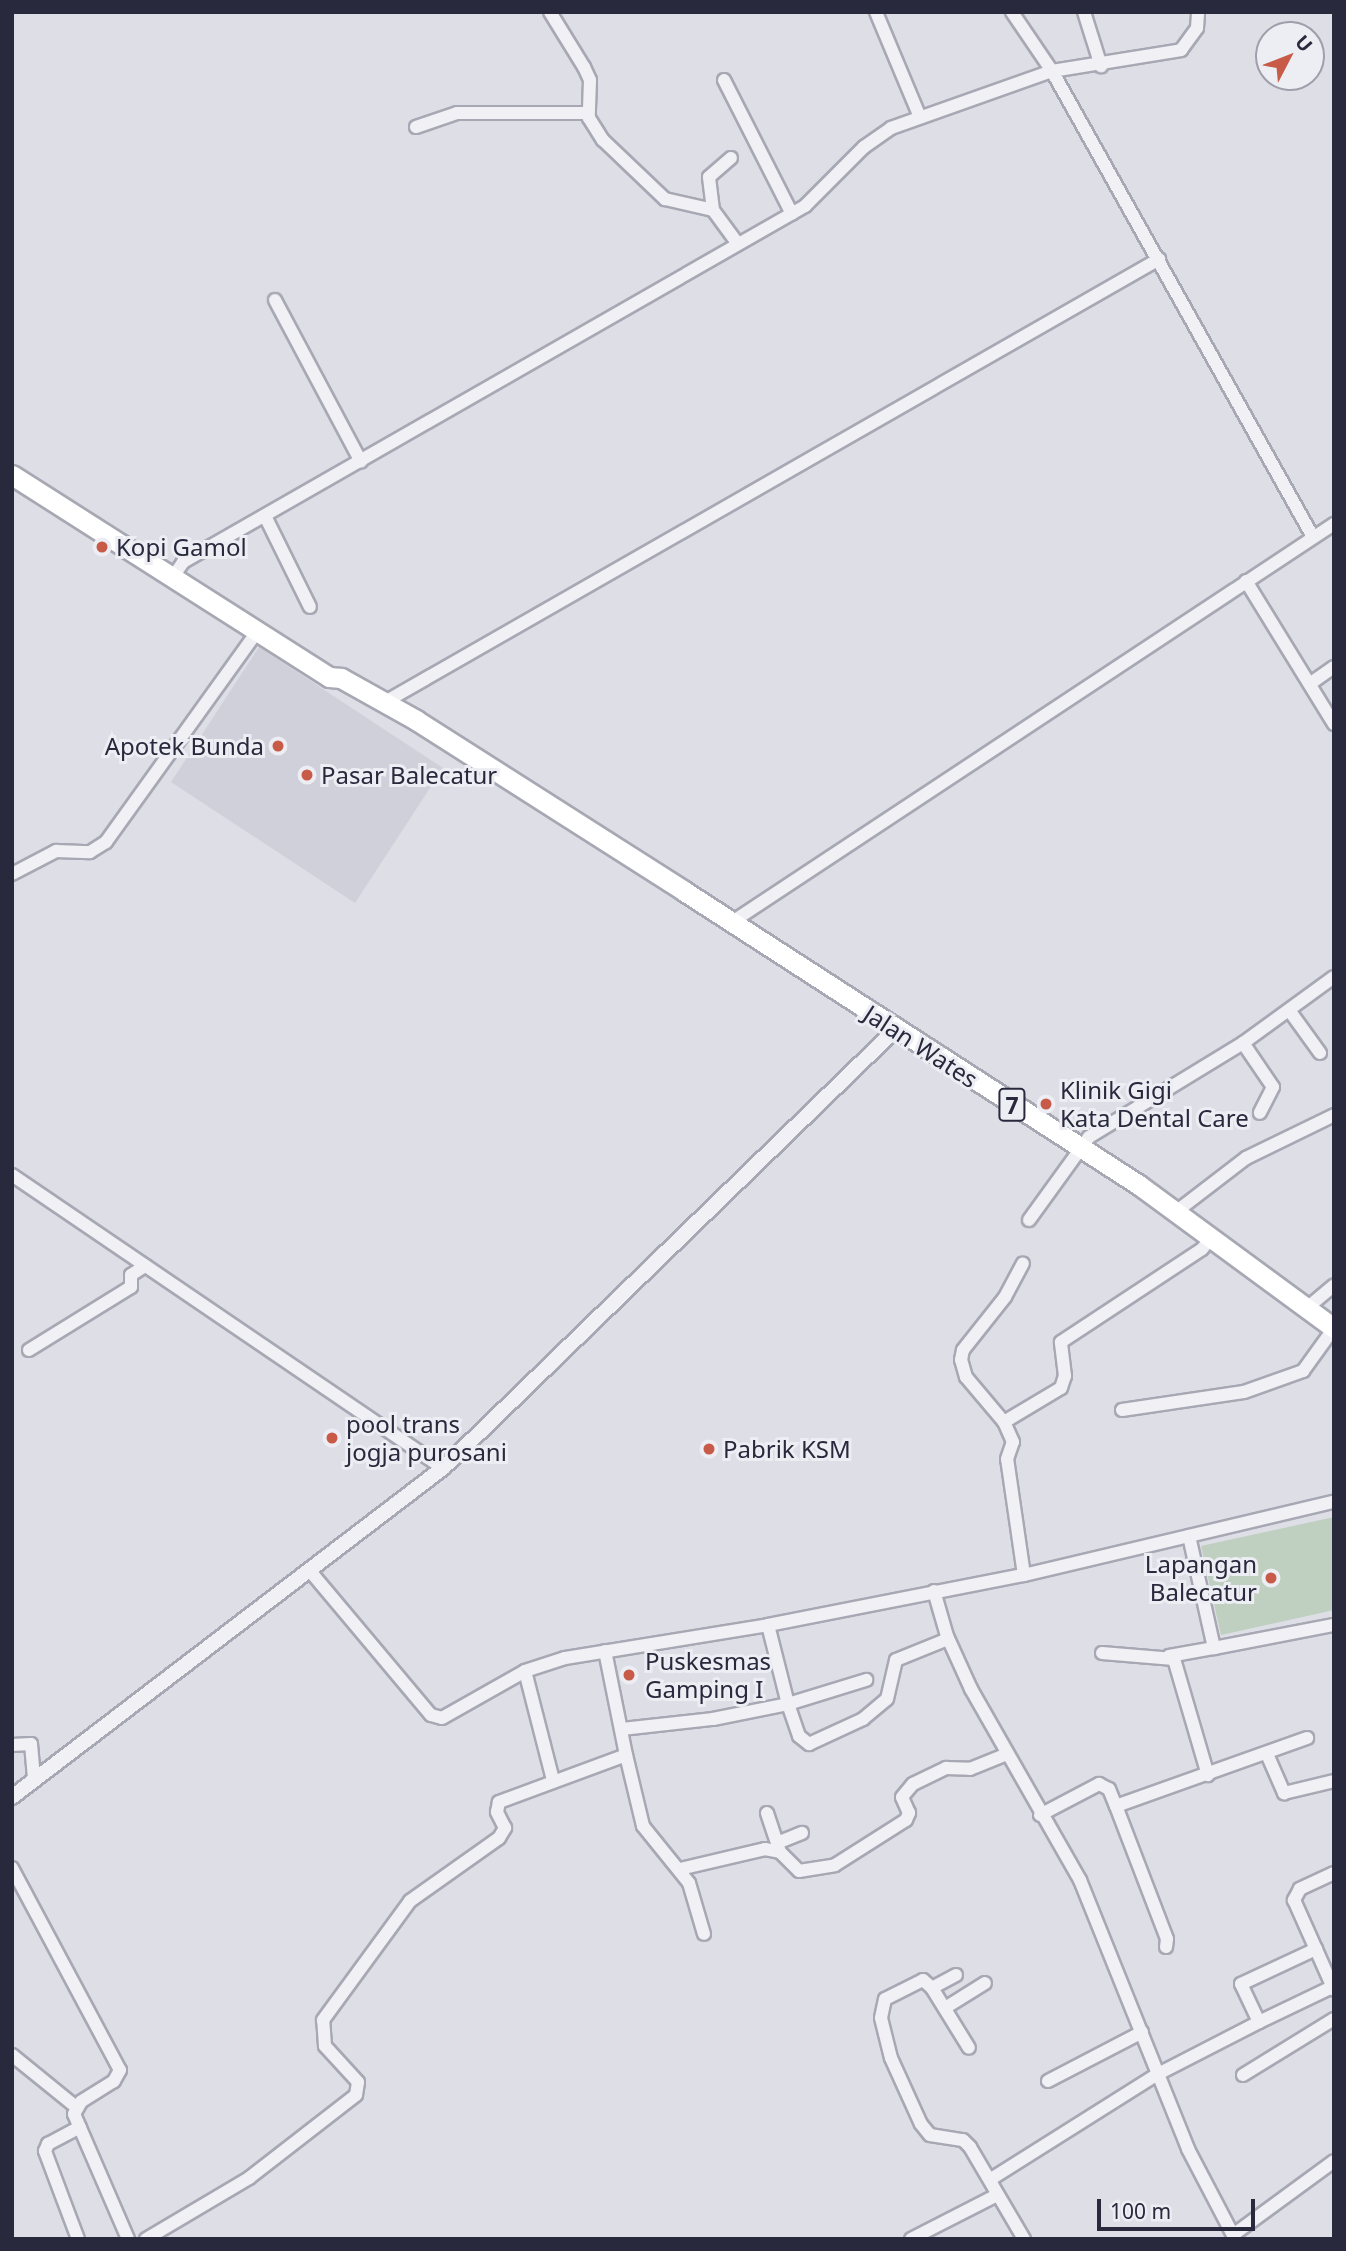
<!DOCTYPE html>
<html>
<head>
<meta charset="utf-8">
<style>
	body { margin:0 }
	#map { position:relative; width:1346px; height:2251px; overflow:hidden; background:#dddee6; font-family:"Noto Sans",sans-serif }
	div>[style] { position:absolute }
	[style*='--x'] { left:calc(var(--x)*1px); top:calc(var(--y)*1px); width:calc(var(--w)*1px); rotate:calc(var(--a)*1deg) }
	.built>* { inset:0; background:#d0d0db }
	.green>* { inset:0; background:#bfd0c0 }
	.roads { filter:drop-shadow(2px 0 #a7a8b3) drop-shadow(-2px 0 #a7a8b3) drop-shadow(0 2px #a7a8b3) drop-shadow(0 -2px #a7a8b3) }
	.minor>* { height:12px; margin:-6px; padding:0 6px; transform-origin:6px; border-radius:6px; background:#f0f0f5 }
	.tertiary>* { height:14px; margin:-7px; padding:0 7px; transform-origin:7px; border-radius:7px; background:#f0f0f5 }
	.trunk>* { height:19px; margin:-9.5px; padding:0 9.5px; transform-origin:9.5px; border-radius:9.5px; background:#fff }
	.dots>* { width:19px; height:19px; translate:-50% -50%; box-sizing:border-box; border:4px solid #ededf4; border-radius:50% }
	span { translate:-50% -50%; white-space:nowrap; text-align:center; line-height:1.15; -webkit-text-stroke:6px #ededf4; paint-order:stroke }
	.shield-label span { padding:2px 5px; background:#ededf4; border:2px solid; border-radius:5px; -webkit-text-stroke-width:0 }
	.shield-label { font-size:23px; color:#28293c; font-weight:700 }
	.poi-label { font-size:24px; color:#28293c }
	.left { translate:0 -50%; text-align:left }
	.right { translate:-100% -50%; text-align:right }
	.street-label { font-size:24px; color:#28293c }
	.frame { position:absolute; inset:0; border:14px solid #28293c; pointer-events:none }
	.north { position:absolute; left:1255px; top:21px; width:70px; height:70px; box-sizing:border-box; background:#ededf4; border:2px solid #9e9faa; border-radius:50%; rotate:48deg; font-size:19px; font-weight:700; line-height:28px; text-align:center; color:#28293c }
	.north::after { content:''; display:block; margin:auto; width:24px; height:32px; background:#c75b47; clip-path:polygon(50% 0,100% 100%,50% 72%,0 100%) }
	.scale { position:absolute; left:1097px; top:2199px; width:158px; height:32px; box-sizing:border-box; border:4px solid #28293c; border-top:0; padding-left:9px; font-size:21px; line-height:24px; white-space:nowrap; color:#28293c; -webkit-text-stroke:5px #ededf4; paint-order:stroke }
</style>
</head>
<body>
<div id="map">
	<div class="built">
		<i style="clip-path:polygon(259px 647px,443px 768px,355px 903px,171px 782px)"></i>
	</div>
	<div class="green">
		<i style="clip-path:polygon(1334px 1517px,1334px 1610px,1221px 1635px,1201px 1546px)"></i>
	</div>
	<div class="roads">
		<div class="minor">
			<i style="--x:550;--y:12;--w:65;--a:58.3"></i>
			<i style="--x:584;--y:67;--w:14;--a:65"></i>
			<i style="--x:590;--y:80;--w:38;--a:92"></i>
			<i style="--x:589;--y:118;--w:26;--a:58"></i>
			<i style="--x:603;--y:140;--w:86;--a:43.6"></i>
			<i style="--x:665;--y:199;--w:49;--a:12.9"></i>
			<i style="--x:713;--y:210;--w:42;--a:53.7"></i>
			<i style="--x:876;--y:12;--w:114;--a:67.3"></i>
			<i style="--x:1012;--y:12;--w:71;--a:55.9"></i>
			<i style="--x:1052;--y:71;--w:534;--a:60.75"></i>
			<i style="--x:1084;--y:12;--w:57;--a:72.5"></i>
			<i style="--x:724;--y:80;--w:150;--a:63.1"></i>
			<i style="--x:416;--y:127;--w:43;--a:-18.9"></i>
			<i style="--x:457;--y:113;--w:131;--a:0"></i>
			<i style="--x:713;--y:210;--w:33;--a:-97"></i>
			<i style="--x:709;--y:177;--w:29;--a:-41"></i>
			<i style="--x:275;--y:300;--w:183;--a:62"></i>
			<i style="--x:266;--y:518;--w:99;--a:63.7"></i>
			<i style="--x:173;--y:577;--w:18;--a:-56"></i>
			<i style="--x:183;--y:562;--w:717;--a:-29.78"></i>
			<i style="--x:805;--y:206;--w:83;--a:-45"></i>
			<i style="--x:864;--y:147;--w:33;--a:-35"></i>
			<i style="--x:891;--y:128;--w:171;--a:-19.5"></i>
			<i style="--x:1052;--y:71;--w:131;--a:-9.2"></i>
			<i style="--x:1181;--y:50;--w:27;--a:-54"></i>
			<i style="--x:1197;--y:28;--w:16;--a:-86"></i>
			<i style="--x:1246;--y:581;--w:168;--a:58.4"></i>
			<i style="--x:1311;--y:683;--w:28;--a:-35"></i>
			<i style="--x:385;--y:702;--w:892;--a:-29.78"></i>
			<i style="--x:12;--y:874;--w:50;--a:-27.6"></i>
			<i style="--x:56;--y:851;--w:34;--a:2"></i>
			<i style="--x:90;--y:852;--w:19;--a:-32"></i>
			<i style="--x:106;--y:842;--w:259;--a:-54.3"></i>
			<i style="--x:732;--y:922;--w:722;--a:-33.47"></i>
			<i style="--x:1289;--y:1010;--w:53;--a:54.2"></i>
			<i style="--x:1243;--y:1043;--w:53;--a:55.7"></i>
			<i style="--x:1273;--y:1087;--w:29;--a:117"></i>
			<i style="--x:12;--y:1175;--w:521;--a:34.21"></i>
			<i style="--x:1177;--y:1211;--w:87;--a:-37.5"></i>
			<i style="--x:1246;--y:1158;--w:98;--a:-26"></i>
			<i style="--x:1029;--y:1220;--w:102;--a:-54.1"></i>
			<i style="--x:1089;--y:1137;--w:180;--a:-31.4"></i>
			<i style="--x:1243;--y:1043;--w:112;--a:-36"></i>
			<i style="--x:1307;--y:1308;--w:35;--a:-40"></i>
			<i style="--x:29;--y:1350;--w:120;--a:-31.7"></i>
			<i style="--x:131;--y:1287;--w:12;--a:-90"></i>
			<i style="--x:131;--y:1275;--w:17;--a:-33"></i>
			<i style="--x:1122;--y:1410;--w:123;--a:-8.4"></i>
			<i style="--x:1244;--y:1392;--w:63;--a:-19.6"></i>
			<i style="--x:1303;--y:1371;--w:53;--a:-54.2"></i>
			<i style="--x:1004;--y:1422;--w:59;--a:-130.2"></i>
			<i style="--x:966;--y:1377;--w:18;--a:-106"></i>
			<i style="--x:961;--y:1360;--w:10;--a:-79"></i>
			<i style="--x:963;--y:1350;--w:68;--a:-51.6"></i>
			<i style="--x:1005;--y:1297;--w:38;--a:-62"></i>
			<i style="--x:1189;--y:1536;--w:115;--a:77.4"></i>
			<i style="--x:1214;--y:1648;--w:122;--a:-10.9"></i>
			<i style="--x:310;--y:1571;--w:188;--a:50"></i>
			<i style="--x:431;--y:1715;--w:11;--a:15"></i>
			<i style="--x:442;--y:1718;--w:95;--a:-29.5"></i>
			<i style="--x:525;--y:1671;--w:42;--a:-18"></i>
			<i style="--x:565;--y:1658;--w:206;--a:-9.2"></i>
			<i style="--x:768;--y:1625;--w:261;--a:-11.1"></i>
			<i style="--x:1024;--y:1575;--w:318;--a:-13.3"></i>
			<i style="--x:1024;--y:1575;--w:117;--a:-98.3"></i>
			<i style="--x:1007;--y:1459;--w:18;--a:-71"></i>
			<i style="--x:1013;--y:1442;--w:22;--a:-114"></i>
			<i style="--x:1004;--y:1422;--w:66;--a:-30.8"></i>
			<i style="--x:1061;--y:1388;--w:13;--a:-72"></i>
			<i style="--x:1065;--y:1376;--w:34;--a:-97"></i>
			<i style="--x:1061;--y:1342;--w:169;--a:-33.4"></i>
			<i style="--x:1202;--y:1249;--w:16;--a:-50"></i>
			<i style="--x:934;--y:1591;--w:47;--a:73.9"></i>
			<i style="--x:947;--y:1636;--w:58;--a:65.6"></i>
			<i style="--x:971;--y:1689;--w:220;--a:60.3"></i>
			<i style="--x:1080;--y:1880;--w:290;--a:68.1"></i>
			<i style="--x:1188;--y:2149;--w:102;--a:62.4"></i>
			<i style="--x:768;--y:1625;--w:81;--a:75.8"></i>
			<i style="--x:788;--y:1704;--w:34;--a:71"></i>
			<i style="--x:799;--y:1736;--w:13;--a:39"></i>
			<i style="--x:809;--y:1744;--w:60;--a:-24.8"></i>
			<i style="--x:863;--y:1719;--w:31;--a:-40"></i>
			<i style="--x:887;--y:1699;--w:40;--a:-77"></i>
			<i style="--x:896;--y:1660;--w:56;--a:-22"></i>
			<i style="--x:1102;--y:1653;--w:72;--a:4.8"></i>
			<i style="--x:1174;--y:1659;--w:121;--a:73.7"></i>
			<i style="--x:1169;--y:1656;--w:46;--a:-10.1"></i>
			<i style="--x:525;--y:1671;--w:113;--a:75.6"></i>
			<i style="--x:622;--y:1729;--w:92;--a:-6.3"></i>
			<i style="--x:713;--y:1719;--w:76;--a:-11.3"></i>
			<i style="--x:788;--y:1704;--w:82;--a:-17.1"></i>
			<i style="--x:12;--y:1745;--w:19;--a:-3"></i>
			<i style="--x:31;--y:1744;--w:36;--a:85"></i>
			<i style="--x:1267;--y:1754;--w:43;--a:66.4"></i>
			<i style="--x:1284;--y:1793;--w:51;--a:-13.5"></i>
			<i style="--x:626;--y:1755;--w:73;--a:76.5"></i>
			<i style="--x:643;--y:1826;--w:73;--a:51.1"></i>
			<i style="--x:689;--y:1883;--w:53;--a:73.6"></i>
			<i style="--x:1116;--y:1806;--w:142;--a:69"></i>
			<i style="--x:1167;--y:1939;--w:8;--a:97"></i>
			<i style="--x:767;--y:1813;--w:41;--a:71.6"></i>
			<i style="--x:1040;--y:1815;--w:67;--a:-27.7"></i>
			<i style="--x:1099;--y:1784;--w:11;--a:27"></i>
			<i style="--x:1109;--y:1789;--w:18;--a:68"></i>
			<i style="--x:1116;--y:1806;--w:203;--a:-19.6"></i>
			<i style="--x:777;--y:1843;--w:27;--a:-22"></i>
			<i style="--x:12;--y:1868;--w:229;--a:61.9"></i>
			<i style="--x:120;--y:2070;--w:13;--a:119"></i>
			<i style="--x:114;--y:2081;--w:39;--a:148"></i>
			<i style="--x:81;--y:2102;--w:14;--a:120"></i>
			<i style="--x:74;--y:2114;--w:136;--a:66.6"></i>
			<i style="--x:680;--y:1869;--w:87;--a:-13.2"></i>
			<i style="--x:765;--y:1849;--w:15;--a:11"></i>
			<i style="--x:780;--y:1852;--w:27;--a:45"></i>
			<i style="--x:799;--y:1871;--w:36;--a:-9"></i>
			<i style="--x:835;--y:1865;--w:84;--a:-32.4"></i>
			<i style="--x:906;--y:1820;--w:8;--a:-67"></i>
			<i style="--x:909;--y:1813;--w:17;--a:-114"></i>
			<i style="--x:902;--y:1797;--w:17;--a:-50"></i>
			<i style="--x:913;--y:1784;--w:37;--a:-26"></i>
			<i style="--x:946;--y:1768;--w:24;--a:2"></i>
			<i style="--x:970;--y:1769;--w:40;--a:-22"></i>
			<i style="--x:1334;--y:1873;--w:38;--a:155"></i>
			<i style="--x:1300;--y:1889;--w:13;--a:119"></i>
			<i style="--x:1294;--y:1900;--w:98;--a:66"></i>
			<i style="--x:956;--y:1975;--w:27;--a:152"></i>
			<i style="--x:932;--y:1988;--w:12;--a:-138"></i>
			<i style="--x:923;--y:1980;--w:42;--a:153.4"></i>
			<i style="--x:885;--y:1999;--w:19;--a:102"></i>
			<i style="--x:881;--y:2018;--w:41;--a:76"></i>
			<i style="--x:891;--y:2058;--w:72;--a:65.6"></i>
			<i style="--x:921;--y:2124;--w:14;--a:51"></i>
			<i style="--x:930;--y:2135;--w:33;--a:9"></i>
			<i style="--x:963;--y:2140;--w:10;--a:45"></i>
			<i style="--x:970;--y:2147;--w:107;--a:59.6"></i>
			<i style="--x:932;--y:1988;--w:70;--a:58.3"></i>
			<i style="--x:945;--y:2008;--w:47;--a:-32"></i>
			<i style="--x:1259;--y:2022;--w:81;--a:-25.6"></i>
			<i style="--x:12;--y:2055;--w:82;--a:39.1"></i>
			<i style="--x:1243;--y:2075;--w:107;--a:-31.6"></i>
			<i style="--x:1048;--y:2081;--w:106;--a:-27.5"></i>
			<i style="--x:991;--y:2179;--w:197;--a:-32.2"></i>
			<i style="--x:1158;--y:2074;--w:114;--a:-27.2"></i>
			<i style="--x:1259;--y:2022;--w:42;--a:-115.3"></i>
			<i style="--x:1241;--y:1984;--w:83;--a:-25"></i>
			<i style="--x:1233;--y:2235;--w:125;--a:-36.2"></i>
			<i style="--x:78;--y:2239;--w:94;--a:-110.6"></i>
			<i style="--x:45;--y:2151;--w:8;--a:-67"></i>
			<i style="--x:48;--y:2144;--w:36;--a:-28"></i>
			<i style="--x:146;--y:2239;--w:120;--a:-30.6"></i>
			<i style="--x:249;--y:2178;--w:135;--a:-37.8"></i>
			<i style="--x:356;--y:2095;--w:13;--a:-81"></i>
			<i style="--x:358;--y:2082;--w:49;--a:-132.5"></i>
			<i style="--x:325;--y:2046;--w:26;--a:-94"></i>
			<i style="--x:323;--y:2020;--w:147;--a:-53.8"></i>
			<i style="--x:410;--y:1901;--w:109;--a:-35.3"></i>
			<i style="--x:499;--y:1838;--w:12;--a:-59"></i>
			<i style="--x:505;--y:1828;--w:18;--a:-117"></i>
			<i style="--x:497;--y:1812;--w:10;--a:-79"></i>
			<i style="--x:499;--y:1802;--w:135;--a:-20.3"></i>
			<i style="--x:626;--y:1755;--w:106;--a:-101.4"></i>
			<i style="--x:911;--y:2239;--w:97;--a:-27.1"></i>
		</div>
		<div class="tertiary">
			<i style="--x:12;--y:1797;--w:542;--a:-37.36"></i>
			<i style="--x:443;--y:1468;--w:631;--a:-44.1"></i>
		</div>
		<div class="trunk">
			<i style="--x:12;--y:475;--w:376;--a:32.5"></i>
			<i style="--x:329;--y:677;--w:12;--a:5"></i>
			<i style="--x:341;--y:678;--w:86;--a:29.2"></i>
			<i style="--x:416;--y:720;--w:318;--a:32.5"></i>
			<i style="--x:684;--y:891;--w:542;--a:32.87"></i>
			<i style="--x:1139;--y:1185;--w:242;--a:36.3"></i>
		</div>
	</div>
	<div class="dots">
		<i style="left:102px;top:547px;background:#c75b47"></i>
		<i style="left:278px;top:746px;background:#c75b47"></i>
		<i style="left:307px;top:775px;background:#c75b47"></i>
		<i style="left:1046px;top:1104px;background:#c75b47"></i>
		<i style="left:332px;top:1438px;background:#c75b47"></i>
		<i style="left:709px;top:1449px;background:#c75b47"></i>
		<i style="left:1271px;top:1578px;background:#c75b47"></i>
		<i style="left:629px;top:1675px;background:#c75b47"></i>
	</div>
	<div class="shield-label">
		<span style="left:1012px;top:1105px">7</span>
	</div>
	<div class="poi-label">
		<span class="left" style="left:116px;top:547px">Kopi Gamol</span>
		<span class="right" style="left:264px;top:746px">Apotek Bunda</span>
		<span class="left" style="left:321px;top:775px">Pasar Balecatur</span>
		<span class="left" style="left:1060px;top:1104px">Klinik Gigi<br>Kata Dental Care</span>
		<span class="left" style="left:346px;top:1438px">pool trans<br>jogja purosani</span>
		<span class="left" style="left:723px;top:1449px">Pabrik KSM</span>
		<span class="right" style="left:1257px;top:1578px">Lapangan<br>Balecatur</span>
		<span class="left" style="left:645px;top:1675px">Puskesmas<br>Gamping I</span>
	</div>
	<div class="street-label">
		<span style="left:921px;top:1046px;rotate:33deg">Jalan Wates</span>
	</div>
	<div class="frame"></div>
	<div class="north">U</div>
	<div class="scale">100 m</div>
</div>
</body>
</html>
